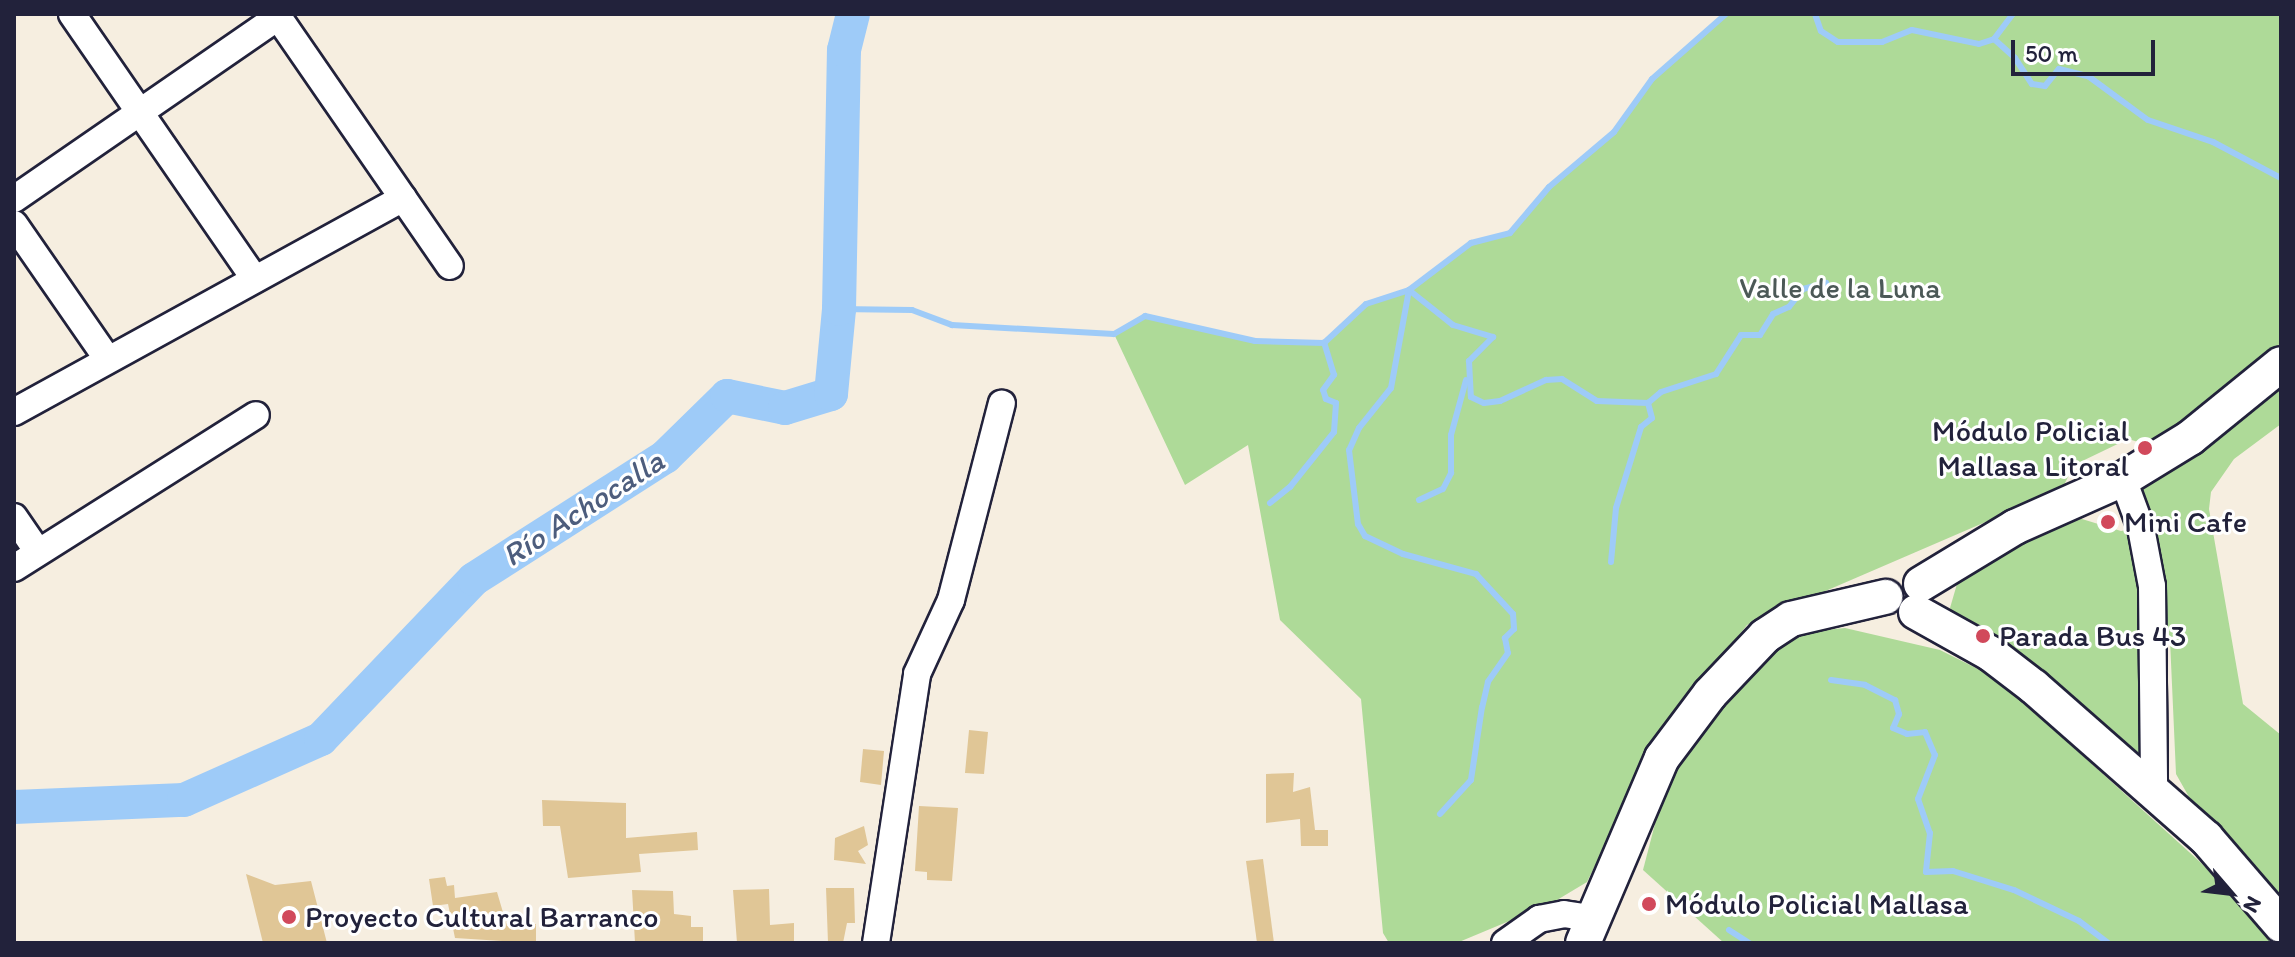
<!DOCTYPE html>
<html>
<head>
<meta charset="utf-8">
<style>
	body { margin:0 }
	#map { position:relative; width:2295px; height:957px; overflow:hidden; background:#f6eee0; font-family:Itim,sans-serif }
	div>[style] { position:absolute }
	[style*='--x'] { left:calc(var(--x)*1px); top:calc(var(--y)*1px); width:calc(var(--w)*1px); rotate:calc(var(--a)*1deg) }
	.green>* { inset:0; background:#aeda98 }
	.stream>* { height:6px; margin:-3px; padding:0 3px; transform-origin:3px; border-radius:3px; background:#9ecbf8 }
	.river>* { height:34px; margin:-17px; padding:0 17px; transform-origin:17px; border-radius:17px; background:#9ecbf8 }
	.building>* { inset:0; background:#e0c696 }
	.roads { filter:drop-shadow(2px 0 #22223b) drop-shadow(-2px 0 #22223b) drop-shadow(0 2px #22223b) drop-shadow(0 -2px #22223b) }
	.minor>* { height:26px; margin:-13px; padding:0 13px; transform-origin:13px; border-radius:13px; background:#fff }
	.major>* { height:34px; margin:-17px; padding:0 17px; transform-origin:17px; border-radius:17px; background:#fff }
	.dots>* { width:22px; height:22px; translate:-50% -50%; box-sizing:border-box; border:4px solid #fff; border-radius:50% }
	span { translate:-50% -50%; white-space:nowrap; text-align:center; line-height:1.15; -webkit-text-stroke:6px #fff; paint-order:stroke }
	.park-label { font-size:30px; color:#4c5957 }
	.poi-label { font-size:30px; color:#22223b }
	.right { translate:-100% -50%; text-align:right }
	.left { translate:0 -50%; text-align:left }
	.water-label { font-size:32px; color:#4d5d7d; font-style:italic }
	.frame { position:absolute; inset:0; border:16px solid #22223b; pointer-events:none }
	.north { position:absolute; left:2191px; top:853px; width:80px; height:80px; -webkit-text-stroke:6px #fff; paint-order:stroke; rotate:118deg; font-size:22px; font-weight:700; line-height:32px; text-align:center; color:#22223b }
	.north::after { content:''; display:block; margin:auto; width:28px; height:36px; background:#22223b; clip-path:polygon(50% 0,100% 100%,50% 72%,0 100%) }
	.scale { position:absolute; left:2011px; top:40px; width:144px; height:36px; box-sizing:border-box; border:4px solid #22223b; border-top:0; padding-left:10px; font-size:24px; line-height:28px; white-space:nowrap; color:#22223b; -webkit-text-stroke:6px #fff; paint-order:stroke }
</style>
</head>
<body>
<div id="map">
	<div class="green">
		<i style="clip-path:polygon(1726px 14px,2281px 14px,2281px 343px,2149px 445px,2128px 439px,2074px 465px,2062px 489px,1747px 625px,1657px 739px,1587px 882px,1552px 903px,1459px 942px,1389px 943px,1383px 933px,1361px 699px,1280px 620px,1248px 445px,1185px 485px,1114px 334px,1145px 316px,1255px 341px,1324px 343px,1366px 304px,1409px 290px,1471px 243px,1510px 233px,1549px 187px,1614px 132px,1652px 79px)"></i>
		<i style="clip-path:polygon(2281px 383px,2281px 424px,2234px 459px,2211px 492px,2209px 509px,2243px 704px,2281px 735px,2281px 909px,2226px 833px,2189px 797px,2176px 774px,2170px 640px,2141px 482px,2185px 462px)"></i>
		<i style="clip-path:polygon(2069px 515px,2121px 531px,2131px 529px,2138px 542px,2145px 769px,2012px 648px,1956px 617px,1950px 608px,1959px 577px)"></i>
		<i style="clip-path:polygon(1845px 628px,1940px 650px,1998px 679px,2199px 861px,2281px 943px,1724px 943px,1643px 870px,1663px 793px,1702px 727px,1760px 659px,1804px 632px)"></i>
	</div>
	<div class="stream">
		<i style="--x:1815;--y:14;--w:18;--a:71"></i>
		<i style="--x:1821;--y:31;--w:20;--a:33"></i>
		<i style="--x:1838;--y:42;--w:44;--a:0"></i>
		<i style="--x:1882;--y:42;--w:32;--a:-22"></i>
		<i style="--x:1912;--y:30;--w:68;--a:11.8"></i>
		<i style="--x:1979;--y:44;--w:16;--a:-18"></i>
		<i style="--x:1994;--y:39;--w:28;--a:42"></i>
		<i style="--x:2015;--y:58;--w:31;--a:57"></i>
		<i style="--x:2032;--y:84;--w:13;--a:9"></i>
		<i style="--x:2045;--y:86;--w:22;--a:-51"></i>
		<i style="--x:2059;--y:69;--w:30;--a:14"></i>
		<i style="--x:2088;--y:76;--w:74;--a:36.3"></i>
		<i style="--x:2148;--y:120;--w:69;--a:18.7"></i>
		<i style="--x:2213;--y:142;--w:77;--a:27.9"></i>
		<i style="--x:1994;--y:39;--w:31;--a:-53"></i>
		<i style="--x:1409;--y:290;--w:100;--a:100.4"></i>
		<i style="--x:1391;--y:388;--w:51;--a:128.7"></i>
		<i style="--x:1359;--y:428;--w:24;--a:114"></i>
		<i style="--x:1349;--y:450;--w:75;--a:83.1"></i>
		<i style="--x:1358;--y:524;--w:14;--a:60"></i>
		<i style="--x:1365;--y:536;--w:42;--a:25.3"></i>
		<i style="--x:1403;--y:554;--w:76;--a:15.3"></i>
		<i style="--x:1476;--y:574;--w:54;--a:47.2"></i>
		<i style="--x:1513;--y:614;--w:15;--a:86"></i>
		<i style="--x:1514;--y:629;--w:13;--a:135"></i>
		<i style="--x:1505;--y:638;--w:15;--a:79"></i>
		<i style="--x:1508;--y:653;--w:35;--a:125"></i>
		<i style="--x:1488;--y:682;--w:26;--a:103"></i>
		<i style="--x:1482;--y:707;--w:74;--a:98.6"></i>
		<i style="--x:1471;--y:780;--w:46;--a:132.4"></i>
		<i style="--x:1409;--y:290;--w:56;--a:38.5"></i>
		<i style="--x:1453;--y:325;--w:42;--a:16.7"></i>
		<i style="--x:1493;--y:337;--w:34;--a:135"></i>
		<i style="--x:1469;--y:361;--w:36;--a:87"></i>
		<i style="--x:1471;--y:397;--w:14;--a:25"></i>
		<i style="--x:1484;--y:403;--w:16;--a:-7"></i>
		<i style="--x:1500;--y:401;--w:51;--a:-24.5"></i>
		<i style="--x:1546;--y:380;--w:16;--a:-4"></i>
		<i style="--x:1562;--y:379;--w:41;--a:32.2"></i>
		<i style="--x:1597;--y:401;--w:51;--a:2.2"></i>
		<i style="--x:1648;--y:403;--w:17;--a:-40"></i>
		<i style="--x:1661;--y:392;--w:58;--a:-18.1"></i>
		<i style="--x:1716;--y:374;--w:46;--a:-57.3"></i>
		<i style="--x:1741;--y:335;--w:19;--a:0"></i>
		<i style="--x:1760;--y:335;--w:25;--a:-58"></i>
		<i style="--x:1773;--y:314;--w:17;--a:-24"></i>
		<i style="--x:1789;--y:307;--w:23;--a:-52"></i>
		<i style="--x:1803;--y:289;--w:24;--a:-15"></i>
		<i style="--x:839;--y:309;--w:73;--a:0.8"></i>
		<i style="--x:912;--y:310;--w:43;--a:20.6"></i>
		<i style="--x:952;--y:325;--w:162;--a:3.2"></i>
		<i style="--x:1114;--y:334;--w:36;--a:-30"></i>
		<i style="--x:1145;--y:316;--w:113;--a:12.8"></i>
		<i style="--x:1255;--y:341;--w:69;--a:1.7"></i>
		<i style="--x:1324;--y:343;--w:57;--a:-42.9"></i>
		<i style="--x:1366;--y:304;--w:45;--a:-18"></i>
		<i style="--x:1409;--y:290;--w:78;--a:-37.2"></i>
		<i style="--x:1471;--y:243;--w:40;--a:-14.4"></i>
		<i style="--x:1510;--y:233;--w:60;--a:-49.7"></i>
		<i style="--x:1549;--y:187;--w:85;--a:-40.2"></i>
		<i style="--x:1614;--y:132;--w:65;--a:-54.4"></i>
		<i style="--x:1652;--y:79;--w:98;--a:-41.3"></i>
		<i style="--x:1419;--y:500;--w:26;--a:-25"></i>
		<i style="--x:1443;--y:489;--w:18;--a:-63"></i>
		<i style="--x:1451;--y:473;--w:38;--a:-90"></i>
		<i style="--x:1451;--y:435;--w:57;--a:-74.7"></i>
		<i style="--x:1270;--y:503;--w:26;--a:-39"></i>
		<i style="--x:1290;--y:487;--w:70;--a:-51.3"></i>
		<i style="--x:1334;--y:432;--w:29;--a:-86"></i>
		<i style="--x:1336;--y:403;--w:11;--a:-158"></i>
		<i style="--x:1326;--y:399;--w:9;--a:-108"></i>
		<i style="--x:1323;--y:390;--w:19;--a:-54"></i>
		<i style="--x:1334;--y:375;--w:34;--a:-107"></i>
		<i style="--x:1611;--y:562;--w:54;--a:-84.7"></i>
		<i style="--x:1616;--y:508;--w:85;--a:-72.8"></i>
		<i style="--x:1641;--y:427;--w:14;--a:-39"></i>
		<i style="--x:1652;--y:418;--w:16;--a:-105"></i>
		<i style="--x:1831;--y:680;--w:34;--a:8"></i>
		<i style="--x:1865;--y:685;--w:34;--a:27"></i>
		<i style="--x:1895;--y:700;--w:15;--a:74"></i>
		<i style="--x:1899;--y:714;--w:15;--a:113"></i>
		<i style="--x:1893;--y:728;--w:15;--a:23"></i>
		<i style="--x:1907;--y:734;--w:18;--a:-6"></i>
		<i style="--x:1925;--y:732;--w:25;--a:67"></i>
		<i style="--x:1935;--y:755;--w:47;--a:111.1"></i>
		<i style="--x:1918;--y:799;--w:36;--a:71"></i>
		<i style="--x:1930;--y:833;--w:39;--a:96"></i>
		<i style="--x:1926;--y:872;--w:27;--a:-2"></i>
		<i style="--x:1953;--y:871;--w:64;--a:17.3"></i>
		<i style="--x:2014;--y:890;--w:72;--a:25.5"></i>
		<i style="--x:2079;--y:921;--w:36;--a:37"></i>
		<i style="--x:1729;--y:930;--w:24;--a:33"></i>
	</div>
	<div class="river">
		<i style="--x:14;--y:807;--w:170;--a:-2.4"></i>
		<i style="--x:184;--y:800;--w:150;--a:-24"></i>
		<i style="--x:321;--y:739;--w:221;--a:-46.3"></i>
		<i style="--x:474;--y:579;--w:227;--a:-32.6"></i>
		<i style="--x:665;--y:457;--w:87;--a:-44.5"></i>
		<i style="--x:727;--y:396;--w:59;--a:11.7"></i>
		<i style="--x:785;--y:408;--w:48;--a:-16.9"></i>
		<i style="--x:831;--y:394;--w:85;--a:-84.6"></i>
		<i style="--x:839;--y:309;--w:259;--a:-88.9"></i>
		<i style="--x:844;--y:50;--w:37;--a:-76"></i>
	</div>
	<div class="building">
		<i style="clip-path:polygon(969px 730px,988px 732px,984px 774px,965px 773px)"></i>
		<i style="clip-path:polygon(863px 749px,884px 751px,881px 785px,860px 782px)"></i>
		<i style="clip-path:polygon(1294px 773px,1293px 792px,1310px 787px,1315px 830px,1328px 830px,1328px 846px,1301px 846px,1300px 819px,1266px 823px,1266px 774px)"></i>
		<i style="clip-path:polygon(542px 800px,626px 803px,626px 838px,697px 832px,698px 850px,639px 854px,641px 872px,568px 878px,560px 826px,543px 826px)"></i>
		<i style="clip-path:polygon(919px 806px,958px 808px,952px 881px,927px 880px,927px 872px,915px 871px)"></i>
		<i style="clip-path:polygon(864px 826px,868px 845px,858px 851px,866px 864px,834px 860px,835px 838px)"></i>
		<i style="clip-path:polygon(1263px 859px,1274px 943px,1257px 943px,1246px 861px)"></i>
		<i style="clip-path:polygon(246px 874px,275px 885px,311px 881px,327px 943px,263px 943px)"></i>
		<i style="clip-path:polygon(445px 877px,447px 886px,454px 885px,455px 898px,497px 892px,507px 926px,536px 924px,536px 943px,455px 938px,448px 904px,433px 906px,429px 879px)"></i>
		<i style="clip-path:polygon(826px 888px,854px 888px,855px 923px,847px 923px,843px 943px,828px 943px)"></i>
		<i style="clip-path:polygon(769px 889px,770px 925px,794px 923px,794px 943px,737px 943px,733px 890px)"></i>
		<i style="clip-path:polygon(632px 890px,673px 891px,674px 914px,691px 916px,691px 927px,703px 927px,703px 943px,635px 943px)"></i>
	</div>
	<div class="roads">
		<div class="minor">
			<i style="--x:72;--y:14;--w:322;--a:55.4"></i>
			<i style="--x:276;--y:14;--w:306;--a:55.4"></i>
			<i style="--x:14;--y:199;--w:321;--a:-34.6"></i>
			<i style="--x:14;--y:224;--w:165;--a:55.3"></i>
			<i style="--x:14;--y:412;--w:444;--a:-28.8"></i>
			<i style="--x:2123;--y:479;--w:52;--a:69.8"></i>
			<i style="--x:2141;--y:528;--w:59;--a:79.3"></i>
			<i style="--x:2152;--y:586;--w:207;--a:89.4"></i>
			<i style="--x:14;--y:517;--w:42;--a:55.6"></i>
			<i style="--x:14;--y:568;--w:286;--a:-32.3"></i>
			<i style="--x:876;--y:943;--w:272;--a:-81.3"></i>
			<i style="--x:917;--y:674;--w:81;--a:-65.3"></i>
			<i style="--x:951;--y:600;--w:203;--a:-75.5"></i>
			<i style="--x:1505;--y:943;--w:42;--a:-35.2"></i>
			<i style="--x:1539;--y:919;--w:25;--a:-11"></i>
			<i style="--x:1564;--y:914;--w:25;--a:9"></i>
		</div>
		<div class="major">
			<i style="--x:1921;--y:584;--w:110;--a:-31.2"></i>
			<i style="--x:2015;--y:527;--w:118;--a:-24"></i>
			<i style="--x:2123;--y:479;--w:79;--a:-31.5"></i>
			<i style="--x:2190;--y:438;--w:117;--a:-39.1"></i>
			<i style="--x:1916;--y:612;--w:86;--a:29.2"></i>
			<i style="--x:1991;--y:654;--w:54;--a:37.5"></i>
			<i style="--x:2034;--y:687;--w:229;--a:41.3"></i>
			<i style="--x:2206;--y:838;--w:115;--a:49.2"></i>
			<i style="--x:1583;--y:943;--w:201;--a:-66.9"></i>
			<i style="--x:1662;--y:758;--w:80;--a:-53.1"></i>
			<i style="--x:1710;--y:694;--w:80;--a:-46.5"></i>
			<i style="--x:1765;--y:636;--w:31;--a:-33"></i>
			<i style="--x:1791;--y:619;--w:97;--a:-13.2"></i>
		</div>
	</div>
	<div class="dots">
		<i style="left:2145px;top:448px;background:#d1495b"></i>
		<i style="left:2108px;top:522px;background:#d1495b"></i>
		<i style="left:1983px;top:636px;background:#d1495b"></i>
		<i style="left:1649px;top:904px;background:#d1495b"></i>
		<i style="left:289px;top:917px;background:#d1495b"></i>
	</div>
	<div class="park-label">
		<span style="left:1840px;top:288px">Valle de la Luna</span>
	</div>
	<div class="poi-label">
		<span class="right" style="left:2129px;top:448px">Módulo Policial<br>Mallasa Litoral</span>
		<span class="left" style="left:2124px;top:522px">Mini Cafe</span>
		<span class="left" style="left:1999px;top:636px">Parada Bus 43</span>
		<span class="left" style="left:1665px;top:904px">Módulo Policial Mallasa</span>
		<span class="left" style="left:305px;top:917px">Proyecto Cultural Barranco</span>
	</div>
	<div class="water-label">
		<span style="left:583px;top:508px;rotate:-33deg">Río Achocalla</span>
	</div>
	<div class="frame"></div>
	<div class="north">N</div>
	<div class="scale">50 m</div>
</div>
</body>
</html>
